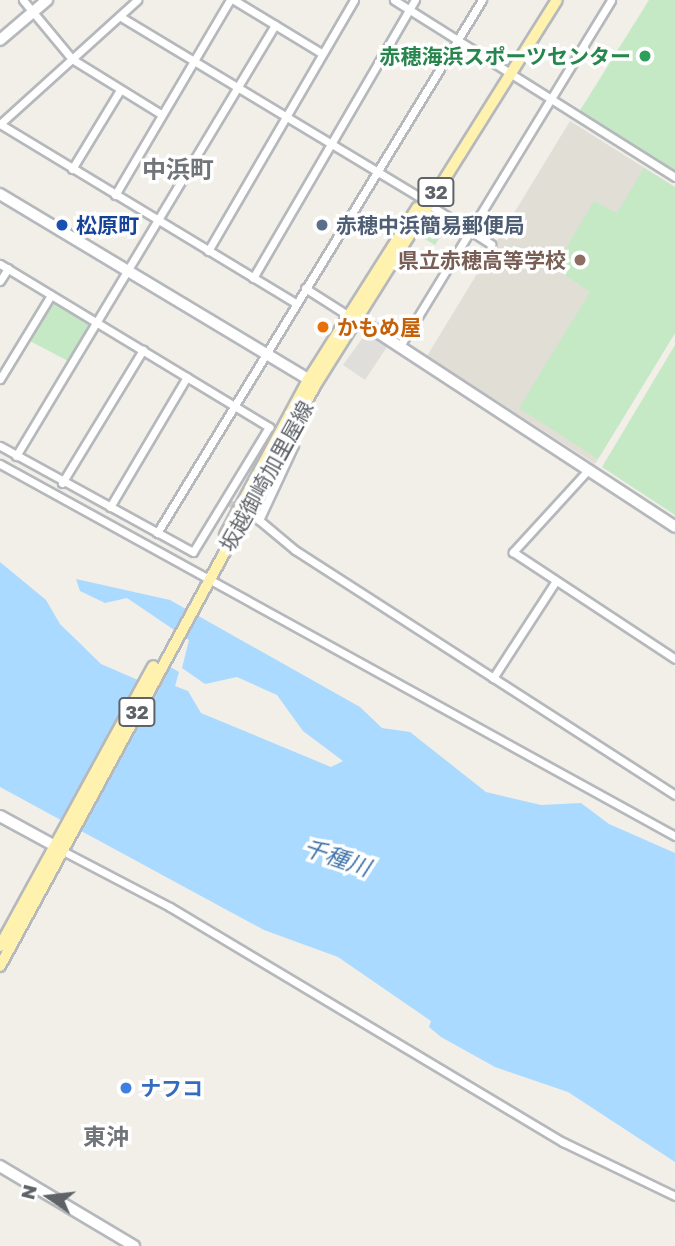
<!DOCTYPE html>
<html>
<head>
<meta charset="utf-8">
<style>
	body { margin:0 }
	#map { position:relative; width:675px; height:1246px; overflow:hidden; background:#f1efe8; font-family:"Golos Text","Noto Sans JP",sans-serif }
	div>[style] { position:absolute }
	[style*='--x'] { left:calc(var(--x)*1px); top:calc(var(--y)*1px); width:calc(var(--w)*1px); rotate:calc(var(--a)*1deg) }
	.industrial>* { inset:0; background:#e0deda }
	.education>* { inset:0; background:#e1ded6 }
	.green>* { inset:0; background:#c5e8c5 }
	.water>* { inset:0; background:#aadaff }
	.street-tunnel>* { height:7px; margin-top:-3.5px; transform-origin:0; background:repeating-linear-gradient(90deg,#ccccc8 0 7px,transparent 0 10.5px) }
	.roads { filter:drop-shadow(2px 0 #b5b8bc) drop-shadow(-2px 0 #b5b8bc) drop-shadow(0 2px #b5b8bc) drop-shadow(0 -2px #b5b8bc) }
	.street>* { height:7px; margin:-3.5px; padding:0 3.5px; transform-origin:3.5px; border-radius:3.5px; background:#fff }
	.secondary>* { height:10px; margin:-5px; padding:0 5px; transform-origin:5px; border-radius:5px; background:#fff }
	.primary>* { height:10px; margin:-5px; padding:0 5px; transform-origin:5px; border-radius:5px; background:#fff2af }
	.dots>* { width:19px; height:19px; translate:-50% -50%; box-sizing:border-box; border:4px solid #fff; border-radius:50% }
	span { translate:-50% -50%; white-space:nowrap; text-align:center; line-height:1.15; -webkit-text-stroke:7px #fff; paint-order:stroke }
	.shield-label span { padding:2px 5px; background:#fff; border:2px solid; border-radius:5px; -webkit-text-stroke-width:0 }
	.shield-label { font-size:19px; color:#5f6368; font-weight:700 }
	.leisure-label { font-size:21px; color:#27864d; font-weight:700 }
	.right { translate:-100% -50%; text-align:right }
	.transit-label { font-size:21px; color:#164399; font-weight:700 }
	.left { translate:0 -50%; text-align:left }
	.service-label { font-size:21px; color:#4e5e75; font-weight:700 }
	.education-label { font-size:21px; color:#785e54; font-weight:700 }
	.food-label { font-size:21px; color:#c56008; font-weight:700 }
	.street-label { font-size:21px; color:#5f6368 }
	.shop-label { font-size:21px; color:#366cbe; font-weight:700 }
	.water-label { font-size:23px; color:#4174aa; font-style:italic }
	.neighbourhood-label { font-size:23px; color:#70757a; font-weight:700 }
	.quarter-label { font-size:24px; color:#70757a; font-weight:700 }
	.north { position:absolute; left:14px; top:1162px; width:70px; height:70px; -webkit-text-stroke:5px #fff; paint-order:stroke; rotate:284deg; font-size:19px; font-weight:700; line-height:28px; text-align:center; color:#5f6368 }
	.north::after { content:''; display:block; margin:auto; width:24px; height:32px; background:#5f6368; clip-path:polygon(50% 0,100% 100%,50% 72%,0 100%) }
</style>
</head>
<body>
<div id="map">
	<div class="industrial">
		<i style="clip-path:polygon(366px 333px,387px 347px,365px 380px,343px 365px)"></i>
	</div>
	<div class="education">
		<i style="clip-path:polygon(570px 121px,675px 187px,675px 333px,595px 464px,427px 356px)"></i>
	</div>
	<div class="green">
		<i style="clip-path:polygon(649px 0,675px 0,675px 174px,579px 112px)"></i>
		<i style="clip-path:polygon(644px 168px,675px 187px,675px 333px,598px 459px,519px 408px,590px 292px,565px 275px,561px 257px,594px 201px,617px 213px)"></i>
		<i style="clip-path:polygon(433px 211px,450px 221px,435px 245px,418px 235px)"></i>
		<i style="clip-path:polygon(50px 301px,89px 323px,70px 362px,30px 341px)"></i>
		<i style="clip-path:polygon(675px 345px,675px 515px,602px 467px)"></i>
	</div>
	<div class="water">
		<i style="clip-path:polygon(0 562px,46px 600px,60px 624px,101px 664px,138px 680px,165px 664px,179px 672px,175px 686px,188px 691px,201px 713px,331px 767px,343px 761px,303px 731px,277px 695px,237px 677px,205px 684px,182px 668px,189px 640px,127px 598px,105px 603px,80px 591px,76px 579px,170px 600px,360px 707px,382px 728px,410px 732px,486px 792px,541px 805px,581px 803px,609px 824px,675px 853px,675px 1162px,568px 1092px,495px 1067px,441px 1037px,429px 1027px,431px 1021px,338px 957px,264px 930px,0 787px)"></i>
	</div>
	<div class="street-tunnel">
		<i style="--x:230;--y:503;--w:34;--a:30"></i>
	</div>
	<div class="roads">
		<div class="street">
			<i style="--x:23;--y:0;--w:77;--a:50.3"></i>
			<i style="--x:72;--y:59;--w:105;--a:31.7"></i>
			<i style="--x:234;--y:0;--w:102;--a:31.3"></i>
			<i style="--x:394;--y:0;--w:332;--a:32.2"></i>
			<i style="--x:121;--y:17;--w:353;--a:31.1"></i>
			<i style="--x:0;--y:124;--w:345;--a:31.2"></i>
			<i style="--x:0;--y:124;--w:185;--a:-42.1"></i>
			<i style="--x:72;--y:169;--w:92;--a:-58.7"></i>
			<i style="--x:115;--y:195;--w:226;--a:-59.5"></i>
			<i style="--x:428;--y:204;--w:75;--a:32.4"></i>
			<i style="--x:208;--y:251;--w:290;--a:-59.8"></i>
			<i style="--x:0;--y:264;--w:315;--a:31.2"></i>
			<i style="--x:269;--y:427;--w:146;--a:121.3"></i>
			<i style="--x:193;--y:552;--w:220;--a:-151.2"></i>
			<i style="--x:253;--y:278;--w:322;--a:-59.8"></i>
			<i style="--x:0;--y:281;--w:15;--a:-58"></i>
			<i style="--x:305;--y:288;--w:52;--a:32.5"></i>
			<i style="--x:400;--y:346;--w:405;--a:-58.6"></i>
			<i style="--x:0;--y:379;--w:98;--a:-58.7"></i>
			<i style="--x:287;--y:438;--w:10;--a:45"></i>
			<i style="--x:294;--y:445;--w:83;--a:115"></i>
			<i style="--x:259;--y:520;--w:47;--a:39.8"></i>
			<i style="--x:295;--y:550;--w:452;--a:32.8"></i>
			<i style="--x:16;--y:456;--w:503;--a:-59"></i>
			<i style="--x:0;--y:464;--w:771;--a:28.86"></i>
			<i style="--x:589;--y:469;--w:113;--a:132.5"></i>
			<i style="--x:513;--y:552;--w:194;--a:33.4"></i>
			<i style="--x:62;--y:483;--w:156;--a:-58.7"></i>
			<i style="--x:110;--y:507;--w:151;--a:-59.4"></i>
			<i style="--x:157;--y:533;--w:624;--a:-58.63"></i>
			<i style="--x:493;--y:678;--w:114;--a:-57.1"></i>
			<i style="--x:61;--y:850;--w:123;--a:27.6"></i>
			<i style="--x:170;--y:907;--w:458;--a:30.9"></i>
			<i style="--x:563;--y:1142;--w:124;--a:25.7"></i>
		</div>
		<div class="secondary">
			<i style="--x:0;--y:40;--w:62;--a:-40.4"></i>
			<i style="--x:0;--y:194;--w:366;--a:31"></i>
			<i style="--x:353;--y:316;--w:385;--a:33.2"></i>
			<i style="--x:0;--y:816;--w:63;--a:28.6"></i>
			<i style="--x:0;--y:1166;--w:156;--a:30.8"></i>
		</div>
		<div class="primary">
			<i style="--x:225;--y:535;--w:176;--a:-61.8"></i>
			<i style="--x:308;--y:380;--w:204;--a:-57.6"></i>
			<i style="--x:0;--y:946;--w:319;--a:-61.3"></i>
			<i style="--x:0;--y:966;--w:662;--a:-61.5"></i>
			<i style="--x:316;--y:384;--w:453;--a:-57.9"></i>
		</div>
	</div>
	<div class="dots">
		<i style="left:645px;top:56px;background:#2e9e5b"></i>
		<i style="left:62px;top:225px;background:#1a4fb4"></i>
		<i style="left:322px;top:225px;background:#5c6f8a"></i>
		<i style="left:580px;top:260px;background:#8d6e63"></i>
		<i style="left:323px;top:327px;background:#e8710a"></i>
		<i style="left:126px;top:1088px;background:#3f7fe0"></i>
	</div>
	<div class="shield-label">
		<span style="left:436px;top:192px">32</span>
		<span style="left:137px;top:712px">32</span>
	</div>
	<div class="leisure-label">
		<span class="right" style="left:631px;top:56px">赤穂海浜スポーツセンター</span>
	</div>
	<div class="transit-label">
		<span class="left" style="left:76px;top:225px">松原町</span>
	</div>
	<div class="service-label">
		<span class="left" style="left:336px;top:225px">赤穂中浜簡易郵便局</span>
	</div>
	<div class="education-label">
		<span class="right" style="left:566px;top:260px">県立赤穂高等学校</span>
	</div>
	<div class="food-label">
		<span class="left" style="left:337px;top:327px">かもめ屋</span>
	</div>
	<div class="street-label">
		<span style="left:266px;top:476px;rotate:-61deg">坂越御崎加里屋線</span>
	</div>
	<div class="shop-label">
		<span class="left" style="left:140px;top:1088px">ナフコ</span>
	</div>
	<div class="water-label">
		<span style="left:337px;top:857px;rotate:19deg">千種川</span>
	</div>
	<div class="neighbourhood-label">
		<span style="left:106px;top:1136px">東沖</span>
	</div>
	<div class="quarter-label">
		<span style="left:178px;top:169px">中浜町</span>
	</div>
	<div class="north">N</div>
</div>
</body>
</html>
